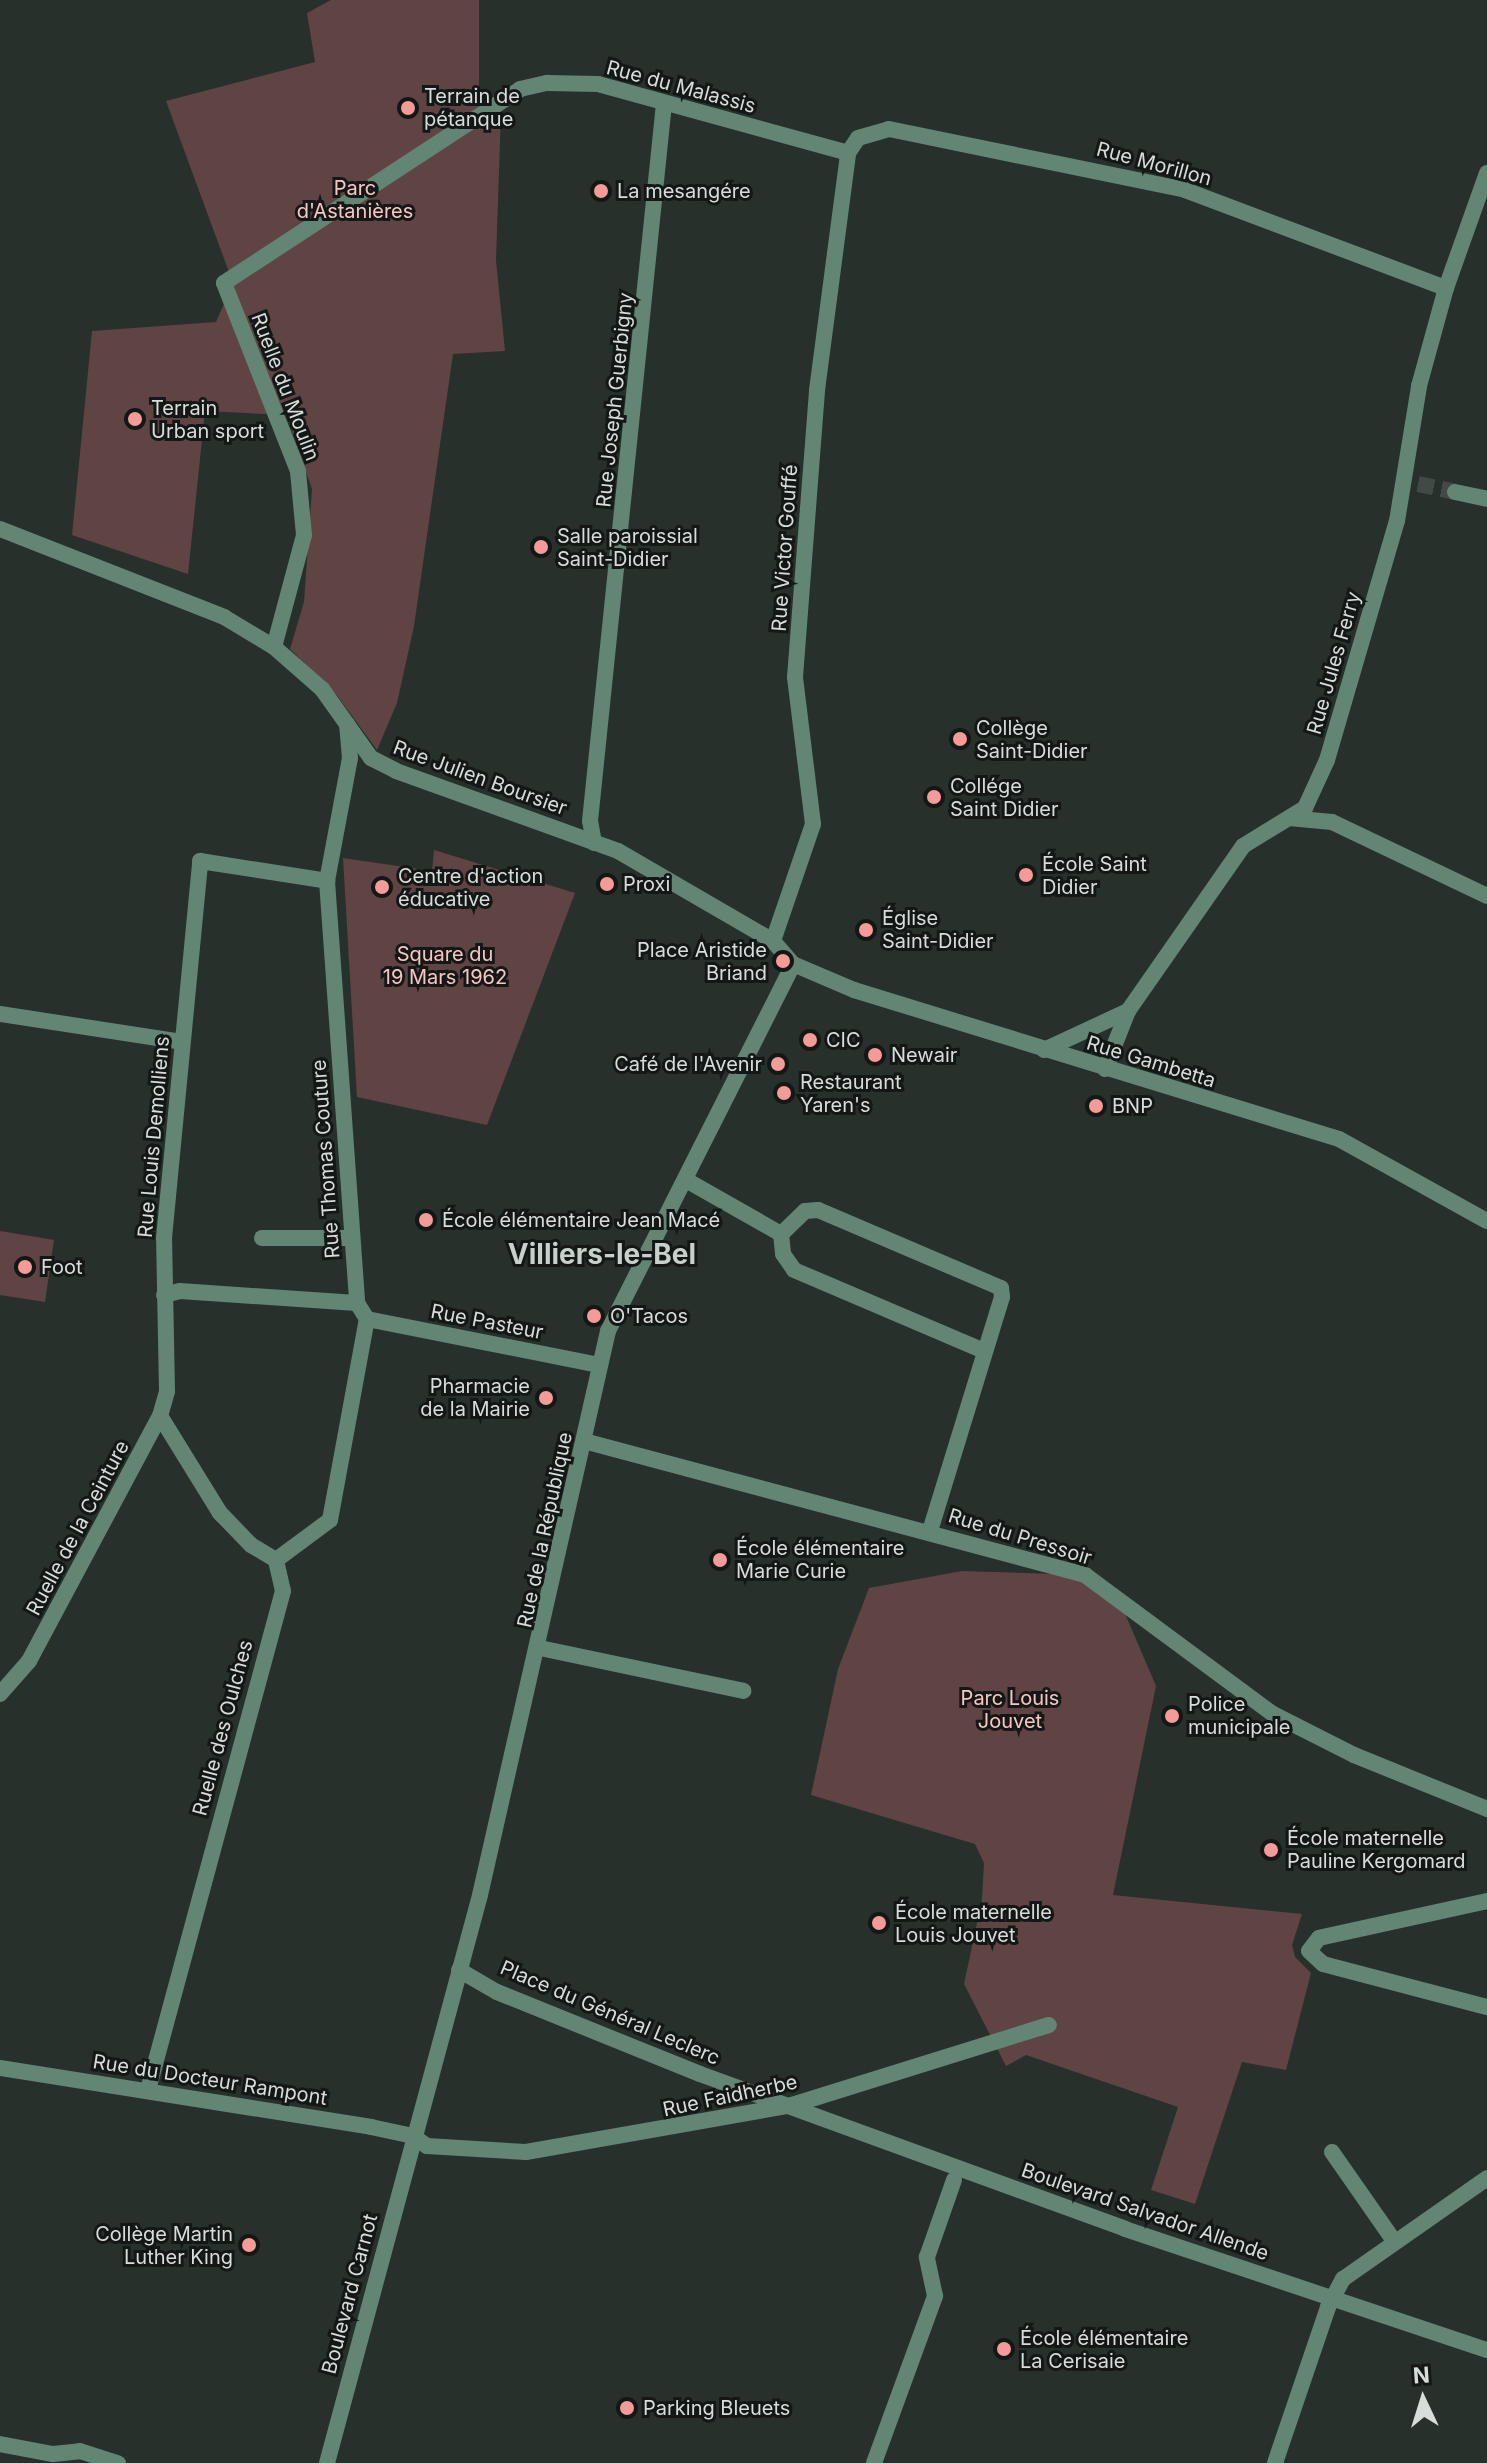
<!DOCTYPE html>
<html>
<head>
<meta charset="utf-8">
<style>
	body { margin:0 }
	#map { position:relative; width:1487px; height:2463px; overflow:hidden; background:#27302b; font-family:Inter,sans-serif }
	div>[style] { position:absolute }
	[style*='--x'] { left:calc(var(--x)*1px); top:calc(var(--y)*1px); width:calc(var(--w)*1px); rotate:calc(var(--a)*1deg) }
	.green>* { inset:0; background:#604443 }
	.street-tunnel>* { height:16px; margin-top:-8px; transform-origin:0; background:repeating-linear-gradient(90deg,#414a45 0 16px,transparent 0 24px) }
	.street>* { height:16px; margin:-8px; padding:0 8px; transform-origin:8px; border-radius:8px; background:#628574 }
	.dots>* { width:22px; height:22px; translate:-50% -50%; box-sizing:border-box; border:4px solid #131715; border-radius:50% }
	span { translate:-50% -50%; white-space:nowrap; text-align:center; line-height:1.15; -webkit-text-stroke:6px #131715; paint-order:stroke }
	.street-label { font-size:20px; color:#d7ddda }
	.poi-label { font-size:20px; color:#d7ddda }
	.left { translate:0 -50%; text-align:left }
	.right { translate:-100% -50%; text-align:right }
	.park-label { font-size:20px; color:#f9c5c1 }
	.district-label { font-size:28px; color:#c5d1ca; font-weight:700 }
	.north { position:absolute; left:1383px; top:2359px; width:80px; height:80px; -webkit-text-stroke:6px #131715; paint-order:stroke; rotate:356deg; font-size:22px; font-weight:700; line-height:32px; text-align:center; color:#d7ddda }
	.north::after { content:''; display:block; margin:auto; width:28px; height:36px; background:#d7ddda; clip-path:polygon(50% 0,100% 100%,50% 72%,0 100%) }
</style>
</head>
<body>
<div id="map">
	<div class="green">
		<i style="clip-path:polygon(331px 0,479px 0,479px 112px,501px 113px,496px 260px,505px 351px,453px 354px,414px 626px,397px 703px,377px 750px,336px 694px,290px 649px,304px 602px,312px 489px,286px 415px,205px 411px,188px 574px,72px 535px,92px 331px,216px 322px,233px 283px,166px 101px,315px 62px,307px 13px)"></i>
		<i style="clip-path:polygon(434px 850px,575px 893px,487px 1125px,357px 1097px,343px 858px,432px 871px)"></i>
		<i style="clip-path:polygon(0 1231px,54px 1240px,45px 1302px,0 1295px)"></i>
		<i style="clip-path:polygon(962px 1571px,1085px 1575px,1117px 1595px,1156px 1686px,1113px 1895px,1302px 1914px,1292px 1945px,1295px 1957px,1311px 1973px,1286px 2070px,1242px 2062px,1195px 2204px,1151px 2190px,1178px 2107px,1026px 2055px,1006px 2066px,964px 1984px,982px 1899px,984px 1863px,975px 1844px,811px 1795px,838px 1669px,869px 1588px)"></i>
	</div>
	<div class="street-tunnel">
		<i style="--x:1418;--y:484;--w:38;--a:12"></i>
	</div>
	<div class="street">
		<i style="--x:1455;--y:492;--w:33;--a:12"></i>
		<i style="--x:0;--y:529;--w:241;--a:21.4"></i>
		<i style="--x:224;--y:617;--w:58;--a:31"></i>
		<i style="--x:274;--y:647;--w:64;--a:41.2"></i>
		<i style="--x:322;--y:689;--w:85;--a:54.6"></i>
		<i style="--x:371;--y:758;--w:28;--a:27"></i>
		<i style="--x:396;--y:771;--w:236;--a:19.8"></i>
		<i style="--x:618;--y:851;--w:179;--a:30.1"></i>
		<i style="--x:773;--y:941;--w:30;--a:49"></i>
		<i style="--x:274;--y:647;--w:116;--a:-75"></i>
		<i style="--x:304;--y:535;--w:64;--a:-95.4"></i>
		<i style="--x:298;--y:471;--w:202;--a:-111.5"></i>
		<i style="--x:224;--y:283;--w:354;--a:-33.2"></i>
		<i style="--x:520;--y:89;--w:28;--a:-13"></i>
		<i style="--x:547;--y:83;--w:51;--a:1.1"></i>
		<i style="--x:598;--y:84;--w:259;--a:15.4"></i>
		<i style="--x:347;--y:724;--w:34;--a:85"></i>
		<i style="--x:350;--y:758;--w:125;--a:100.6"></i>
		<i style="--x:327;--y:881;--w:423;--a:85.9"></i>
		<i style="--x:357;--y:1303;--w:19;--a:58"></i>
		<i style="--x:1289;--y:818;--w:43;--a:5.3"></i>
		<i style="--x:1332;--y:822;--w:172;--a:25.5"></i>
		<i style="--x:594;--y:843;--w:22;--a:-100"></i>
		<i style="--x:590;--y:821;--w:721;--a:-84.11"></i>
		<i style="--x:773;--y:941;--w:124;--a:-71.1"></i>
		<i style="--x:813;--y:824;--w:148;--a:-97"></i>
		<i style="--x:795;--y:677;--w:288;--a:-85.6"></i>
		<i style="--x:817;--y:390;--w:239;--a:-82.5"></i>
		<i style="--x:848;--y:153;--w:18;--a:-56"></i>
		<i style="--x:858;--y:138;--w:32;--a:-16"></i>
		<i style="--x:889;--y:129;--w:302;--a:11.6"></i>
		<i style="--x:1185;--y:190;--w:279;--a:20.6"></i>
		<i style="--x:793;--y:964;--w:66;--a:23.1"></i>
		<i style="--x:854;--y:990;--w:507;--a:17.08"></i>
		<i style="--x:1339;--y:1139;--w:169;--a:29"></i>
		<i style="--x:0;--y:1014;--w:184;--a:8.7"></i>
		<i style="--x:1044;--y:1050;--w:93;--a:-24.9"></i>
		<i style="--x:1128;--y:1011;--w:201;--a:-55.1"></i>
		<i style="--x:1243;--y:846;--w:73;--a:-31.5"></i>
		<i style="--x:1305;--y:808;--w:53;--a:-65.4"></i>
		<i style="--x:1327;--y:760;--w:249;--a:-73.7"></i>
		<i style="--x:1397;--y:521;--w:137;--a:-80.7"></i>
		<i style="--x:1419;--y:386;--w:102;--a:-74.6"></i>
		<i style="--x:1446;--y:288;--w:122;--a:-70.4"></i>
		<i style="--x:1105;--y:1069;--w:62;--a:-68.4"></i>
		<i style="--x:686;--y:1180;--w:109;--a:29.6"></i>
		<i style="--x:262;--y:1238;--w:89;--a:0"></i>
		<i style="--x:164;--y:1295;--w:16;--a:-14"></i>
		<i style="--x:180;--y:1291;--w:177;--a:3.9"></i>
		<i style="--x:367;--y:1319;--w:237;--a:11.2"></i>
		<i style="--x:584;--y:1441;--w:519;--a:14.97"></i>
		<i style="--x:1085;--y:1575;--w:234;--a:36.5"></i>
		<i style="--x:1273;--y:1714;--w:91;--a:26.8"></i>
		<i style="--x:1354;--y:1755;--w:144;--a:22.1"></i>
		<i style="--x:930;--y:1531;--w:245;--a:-72.9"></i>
		<i style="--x:1002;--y:1297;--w:9;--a:-96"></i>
		<i style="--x:1001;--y:1288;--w:199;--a:-156.9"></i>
		<i style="--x:818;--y:1210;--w:13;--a:176"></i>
		<i style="--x:805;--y:1211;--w:33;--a:136"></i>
		<i style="--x:781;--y:1234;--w:20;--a:84"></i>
		<i style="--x:783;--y:1254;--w:19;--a:55"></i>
		<i style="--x:794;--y:1270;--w:207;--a:23.1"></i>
		<i style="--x:276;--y:1560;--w:67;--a:-36.5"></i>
		<i style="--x:330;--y:1520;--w:204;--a:-79.6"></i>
		<i style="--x:540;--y:1648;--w:208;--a:11.9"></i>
		<i style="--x:0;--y:1694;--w:44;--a:-48.7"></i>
		<i style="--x:29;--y:1661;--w:278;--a:-61.9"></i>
		<i style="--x:160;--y:1416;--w:26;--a:-74"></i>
		<i style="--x:167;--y:1391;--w:153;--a:-91.1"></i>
		<i style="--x:164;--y:1238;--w:379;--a:-84.5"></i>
		<i style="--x:200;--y:861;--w:129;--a:8.9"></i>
		<i style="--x:1487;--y:1901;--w:172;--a:167.6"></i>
		<i style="--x:1319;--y:1938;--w:16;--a:128"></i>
		<i style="--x:1309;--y:1951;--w:19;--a:43"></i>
		<i style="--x:1323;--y:1964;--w:170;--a:14.7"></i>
		<i style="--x:459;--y:1970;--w:44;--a:30.1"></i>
		<i style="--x:497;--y:1992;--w:219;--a:22"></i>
		<i style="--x:700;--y:2074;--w:452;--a:20"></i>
		<i style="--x:1125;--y:2229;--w:382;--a:18.5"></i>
		<i style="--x:0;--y:2068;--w:376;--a:9"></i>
		<i style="--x:371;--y:2127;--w:43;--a:12.1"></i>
		<i style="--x:413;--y:2136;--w:17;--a:36"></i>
		<i style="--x:427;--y:2146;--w:99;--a:3.5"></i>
		<i style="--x:526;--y:2152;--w:270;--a:-10"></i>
		<i style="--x:792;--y:2105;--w:269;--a:-17.3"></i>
		<i style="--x:148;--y:2090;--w:517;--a:-74.86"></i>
		<i style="--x:283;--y:1591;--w:32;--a:-103"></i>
		<i style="--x:276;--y:1560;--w:29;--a:-149"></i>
		<i style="--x:251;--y:1545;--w:45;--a:-134.1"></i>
		<i style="--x:220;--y:1513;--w:114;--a:-121.7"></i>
		<i style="--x:1332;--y:2152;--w:108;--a:55.1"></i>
		<i style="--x:0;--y:2444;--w:54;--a:10.7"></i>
		<i style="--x:53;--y:2454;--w:27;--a:-6"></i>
		<i style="--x:80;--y:2451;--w:40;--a:18"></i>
		<i style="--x:327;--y:2463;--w:588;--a:-74.92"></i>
		<i style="--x:480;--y:1895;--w:578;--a:-77.21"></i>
		<i style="--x:608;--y:1331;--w:411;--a:-63.2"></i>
		<i style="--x:874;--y:2463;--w:178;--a:-69.9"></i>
		<i style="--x:935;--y:2296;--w:40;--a:-102"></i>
		<i style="--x:927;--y:2257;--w:82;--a:-70.7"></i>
		<i style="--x:1275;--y:2463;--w:165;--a:-71.2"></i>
		<i style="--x:1328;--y:2307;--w:32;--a:-62"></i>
		<i style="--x:1343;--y:2279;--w:176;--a:-35"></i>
	</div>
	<div class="dots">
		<i style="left:408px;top:108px;background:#f59b97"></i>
		<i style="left:601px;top:191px;background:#f59b97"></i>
		<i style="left:135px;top:419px;background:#f59b97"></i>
		<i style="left:541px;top:547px;background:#f59b97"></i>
		<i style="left:960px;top:739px;background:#f59b97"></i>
		<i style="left:934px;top:797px;background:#f59b97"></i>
		<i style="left:1026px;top:875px;background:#f59b97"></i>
		<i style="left:607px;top:884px;background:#f59b97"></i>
		<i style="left:382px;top:887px;background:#f59b97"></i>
		<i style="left:866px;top:930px;background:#f59b97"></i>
		<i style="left:783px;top:961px;background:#f59b97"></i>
		<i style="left:810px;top:1040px;background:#f59b97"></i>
		<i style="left:875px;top:1055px;background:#f59b97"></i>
		<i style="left:778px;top:1064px;background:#f59b97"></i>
		<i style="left:784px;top:1093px;background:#f59b97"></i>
		<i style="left:1096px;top:1106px;background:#f59b97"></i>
		<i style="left:426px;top:1220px;background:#f59b97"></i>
		<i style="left:25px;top:1267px;background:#f59b97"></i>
		<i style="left:594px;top:1316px;background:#f59b97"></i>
		<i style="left:546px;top:1398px;background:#f59b97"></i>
		<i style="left:720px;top:1560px;background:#f59b97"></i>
		<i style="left:1172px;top:1716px;background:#f59b97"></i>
		<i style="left:1271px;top:1850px;background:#f59b97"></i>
		<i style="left:879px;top:1923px;background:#f59b97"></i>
		<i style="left:249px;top:2245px;background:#f59b97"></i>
		<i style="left:1004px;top:2349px;background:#f59b97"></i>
		<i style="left:627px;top:2408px;background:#f59b97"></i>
	</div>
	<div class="street-label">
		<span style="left:681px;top:87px;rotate:15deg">Rue du Malassis</span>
		<span style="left:1154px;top:164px;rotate:15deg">Rue Morillon</span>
		<span style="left:285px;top:387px;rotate:69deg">Ruelle du Moulin</span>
		<span style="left:615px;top:400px;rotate:-84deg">Rue Joseph Guerbigny</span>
		<span style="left:785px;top:548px;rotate:-86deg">Rue Victor Gouffé</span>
		<span style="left:1334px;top:663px;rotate:-74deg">Rue Jules Ferry</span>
		<span style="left:480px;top:778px;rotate:20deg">Rue Julien Boursier</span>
		<span style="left:1151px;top:1062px;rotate:17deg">Rue Gambetta</span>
		<span style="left:154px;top:1137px;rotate:-85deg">Rue Louis Demolliens</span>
		<span style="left:326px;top:1159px;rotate:-94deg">Rue Thomas Couture</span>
		<span style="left:487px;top:1322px;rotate:11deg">Rue Pasteur</span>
		<span style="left:78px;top:1528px;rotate:-62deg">Ruelle de la Ceinture</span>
		<span style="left:545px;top:1530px;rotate:-78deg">Rue de la République</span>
		<span style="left:1020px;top:1537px;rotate:17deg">Rue du Pressoir</span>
		<span style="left:223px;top:1728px;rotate:-75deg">Ruelle des Oulches</span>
		<span style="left:610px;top:2013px;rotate:23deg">Place du Général Leclerc</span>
		<span style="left:210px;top:2080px;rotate:9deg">Rue du Docteur Rampont</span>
		<span style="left:730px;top:2096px;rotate:-12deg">Rue Faidherbe</span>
		<span style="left:1145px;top:2212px;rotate:19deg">Boulevard Salvador Allende</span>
		<span style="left:350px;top:2294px;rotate:-75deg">Boulevard Carnot</span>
	</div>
	<div class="poi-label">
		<span class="left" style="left:424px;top:108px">Terrain de<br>pétanque</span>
		<span class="left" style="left:617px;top:191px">La mesangére</span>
		<span class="left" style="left:151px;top:420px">Terrain<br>Urban sport</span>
		<span class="left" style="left:557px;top:548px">Salle paroissial<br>Saint-Didier</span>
		<span class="left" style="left:976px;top:740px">Collège<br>Saint-Didier</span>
		<span class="left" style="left:950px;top:798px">Collége<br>Saint Didier</span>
		<span class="left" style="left:1042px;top:876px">École Saint<br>Didier</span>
		<span class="left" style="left:398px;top:888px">Centre d'action<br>éducative</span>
		<span class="left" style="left:623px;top:884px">Proxi</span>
		<span class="left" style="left:882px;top:930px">Église<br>Saint-Didier</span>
		<span class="right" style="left:767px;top:962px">Place Aristide<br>Briand</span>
		<span class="left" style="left:826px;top:1040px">CIC</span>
		<span class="left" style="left:891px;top:1055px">Newair</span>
		<span class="right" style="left:762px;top:1064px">Café de l'Avenir</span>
		<span class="left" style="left:800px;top:1094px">Restaurant<br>Yaren's</span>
		<span class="left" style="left:1112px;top:1106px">BNP</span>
		<span class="left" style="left:442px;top:1220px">École élémentaire Jean Macé</span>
		<span class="left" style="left:41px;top:1267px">Foot</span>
		<span class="left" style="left:610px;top:1316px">O'Tacos</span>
		<span class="right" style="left:530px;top:1398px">Pharmacie<br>de la Mairie</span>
		<span class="left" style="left:736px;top:1560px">École élémentaire<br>Marie Curie</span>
		<span class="left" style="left:1188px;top:1716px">Police<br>municipale</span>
		<span class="left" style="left:1287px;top:1850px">École maternelle<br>Pauline Kergomard</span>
		<span class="left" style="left:895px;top:1924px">École maternelle<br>Louis Jouvet</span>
		<span class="right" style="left:233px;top:2246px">Collège Martin<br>Luther King</span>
		<span class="left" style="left:1020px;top:2350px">École élémentaire<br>La Cerisaie</span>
		<span class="left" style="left:643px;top:2408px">Parking Bleuets</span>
	</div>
	<div class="park-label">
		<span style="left:355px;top:200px">Parc<br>d'Astanières</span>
		<span style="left:445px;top:966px">Square du<br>19 Mars 1962</span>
		<span style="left:1010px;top:1710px">Parc Louis<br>Jouvet</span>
	</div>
	<div class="district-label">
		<span style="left:602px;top:1254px">Villiers-le-Bel</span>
	</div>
	<div class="north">N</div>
</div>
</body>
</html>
